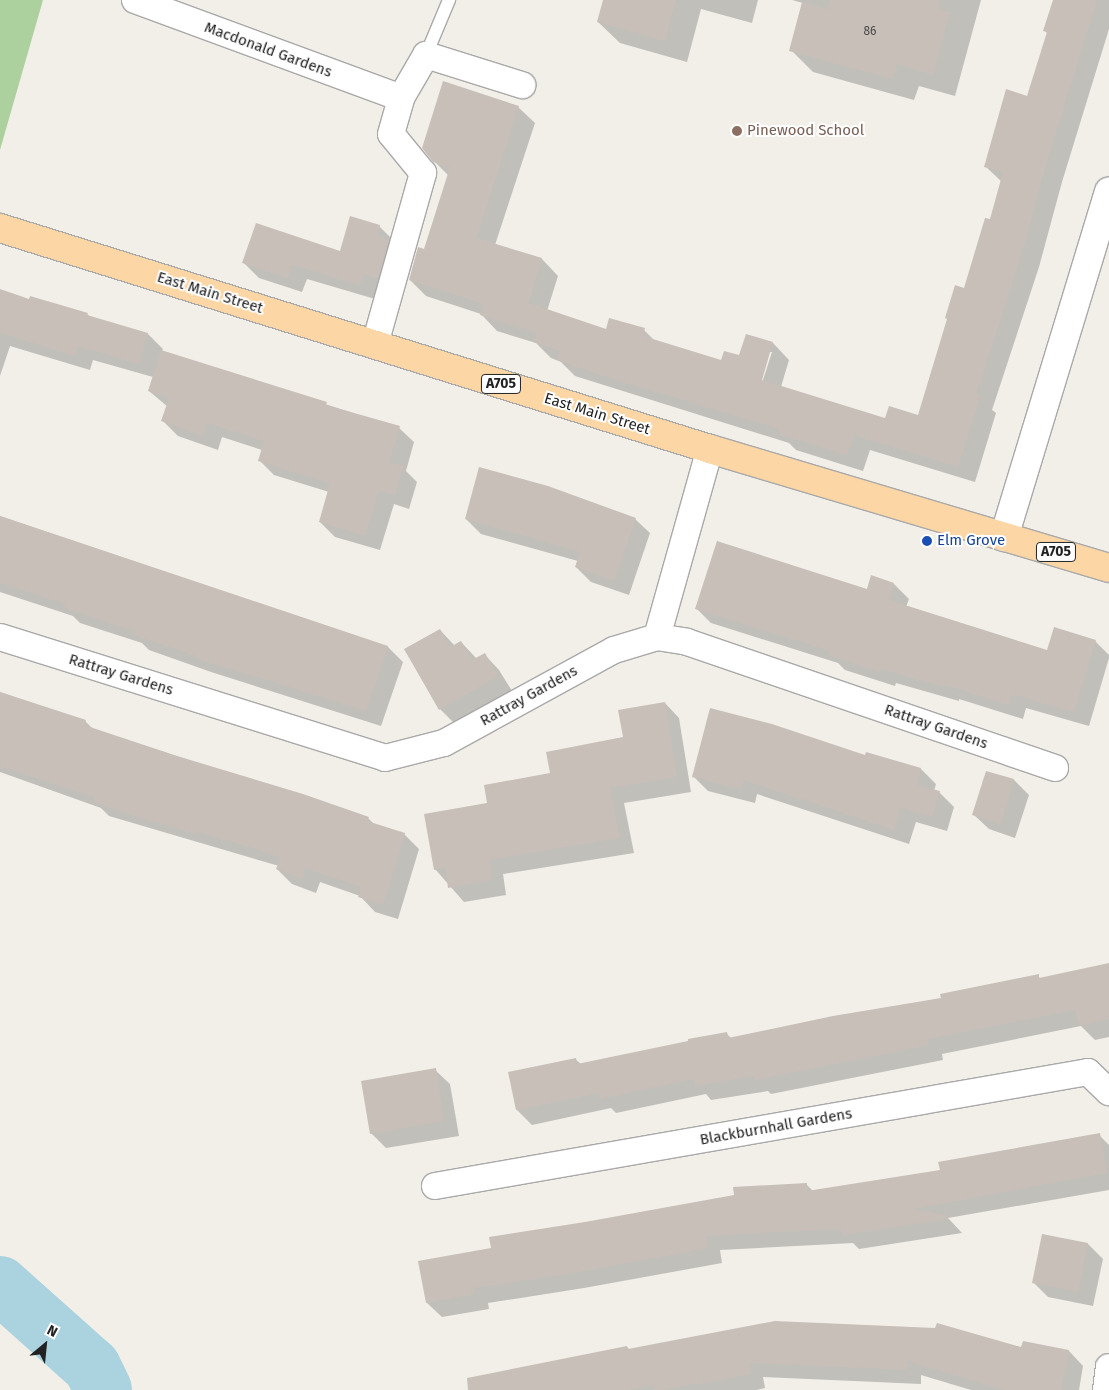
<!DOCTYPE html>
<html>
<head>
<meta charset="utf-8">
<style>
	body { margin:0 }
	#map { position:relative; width:1109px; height:1390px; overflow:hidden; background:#f2efe9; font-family:"Fira Sans",sans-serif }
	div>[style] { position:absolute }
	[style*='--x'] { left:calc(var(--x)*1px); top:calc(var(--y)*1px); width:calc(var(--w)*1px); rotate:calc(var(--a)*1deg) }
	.forest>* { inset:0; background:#add19e }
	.shadow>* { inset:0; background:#0003 }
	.river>* { height:58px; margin:-29px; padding:0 29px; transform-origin:29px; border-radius:29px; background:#aad3df }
	.building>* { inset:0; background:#c7bfb8 }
	.roads { filter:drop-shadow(1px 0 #a9a9a9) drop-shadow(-1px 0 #a9a9a9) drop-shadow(0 1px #a9a9a9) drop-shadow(0 -1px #a9a9a9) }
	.service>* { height:12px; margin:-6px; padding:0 6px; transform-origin:6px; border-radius:6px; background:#fff }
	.minor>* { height:26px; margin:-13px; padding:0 13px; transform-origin:13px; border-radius:13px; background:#fff }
	.tertiary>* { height:28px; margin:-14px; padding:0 14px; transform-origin:14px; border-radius:14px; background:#fff }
	.primary>* { height:28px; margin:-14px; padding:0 14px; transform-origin:14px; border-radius:14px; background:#fcd6a4 }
	.dots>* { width:14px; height:14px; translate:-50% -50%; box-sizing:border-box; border:2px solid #fff; border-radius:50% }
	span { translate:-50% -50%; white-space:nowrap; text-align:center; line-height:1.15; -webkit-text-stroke:4px #fff; paint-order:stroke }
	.number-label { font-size:12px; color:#4b4948 }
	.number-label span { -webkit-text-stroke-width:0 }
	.shield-label span { padding:1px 4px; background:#fff; border:1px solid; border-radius:4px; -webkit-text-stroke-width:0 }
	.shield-label { font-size:14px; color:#222; font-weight:700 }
	.street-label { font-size:15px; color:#222 }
	.education-label { font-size:15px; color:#785e54 }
	.left { translate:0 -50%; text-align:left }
	.transit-label { font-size:15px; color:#164399 }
	.north { position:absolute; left:20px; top:1320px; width:50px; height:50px; -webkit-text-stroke:4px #fff; paint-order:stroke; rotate:28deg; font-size:14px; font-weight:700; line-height:20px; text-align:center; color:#222 }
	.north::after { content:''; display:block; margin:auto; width:18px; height:22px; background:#222; clip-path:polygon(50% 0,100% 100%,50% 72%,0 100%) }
</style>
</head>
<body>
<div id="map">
	<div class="forest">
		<i style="clip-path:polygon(0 0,43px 0,0 150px)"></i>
	</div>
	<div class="shadow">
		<i style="clip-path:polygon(604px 0,758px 0,752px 23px,701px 9px,687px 62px,620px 43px,598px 22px)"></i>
		<i style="clip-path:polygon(792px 0,981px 0,955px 96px,919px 86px,914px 100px,813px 72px,791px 50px,803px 3px)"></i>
		<i style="clip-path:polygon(evenodd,1054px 0,1109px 0,1109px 29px,1062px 182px,1039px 267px,992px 410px,996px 413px,975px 482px,870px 450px,863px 471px,796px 450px,789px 443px,575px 376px,561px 362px,551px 358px,536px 343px,497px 331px,481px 314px,426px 296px,410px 280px,425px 250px,449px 176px,434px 161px,518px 107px,535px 123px,495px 245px,542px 259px,558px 276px,547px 311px,607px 331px,644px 330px,656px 342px,722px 362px,740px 357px,747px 335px,773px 343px,789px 360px,781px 387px,886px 420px,919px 417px,990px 221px,1002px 182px,985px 166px,1028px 97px,1048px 34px,1045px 31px,1054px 0,769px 352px,772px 352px,761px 386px,759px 385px,769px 352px)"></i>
		<i style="clip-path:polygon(379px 226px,394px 241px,375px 299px,307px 279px,302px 292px,259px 278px,244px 263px,341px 252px)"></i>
		<i style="clip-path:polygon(0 291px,30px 301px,87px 314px,90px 317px,148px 334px,163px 349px,162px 351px,399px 428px,414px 442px,406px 471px,417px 482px,409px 509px,394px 504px,380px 550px,335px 537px,320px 522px,329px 492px,274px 475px,259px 460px,262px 450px,222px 437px,218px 450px,178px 436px,163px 421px,168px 407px,149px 391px,153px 377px,93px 360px,90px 370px,10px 346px,0 376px)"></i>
		<i style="clip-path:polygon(0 516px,388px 647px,403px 662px,381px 726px,211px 672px,149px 650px,142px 643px,80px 623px,73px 616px,0 592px)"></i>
		<i style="clip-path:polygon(466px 519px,635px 519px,650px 533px,629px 595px,591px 582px,576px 567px,578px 561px,481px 534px)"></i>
		<i style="clip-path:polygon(872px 577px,894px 584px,909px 599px,906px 607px,1048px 652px,1095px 641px,1109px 655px,1109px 658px,1089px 726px,1026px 708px,1023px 719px,959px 699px,959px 701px,896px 683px,895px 686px,845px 670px,838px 663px,711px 623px,697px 609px,867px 590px)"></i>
		<i style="clip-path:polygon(440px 630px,455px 646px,461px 642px,477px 659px,485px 655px,499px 670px,512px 691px,455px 724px,440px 709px)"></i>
		<i style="clip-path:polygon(0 692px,85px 721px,93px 729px,368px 818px,375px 825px,404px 834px,419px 849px,398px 919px,375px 912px,360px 896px,320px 882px,316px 893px,292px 884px,277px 869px,279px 866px,109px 816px,101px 808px,0 772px)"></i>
		<i style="clip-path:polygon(665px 703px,679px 718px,691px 792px,624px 803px,634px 853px,503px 874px,506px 895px,464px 902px,435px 869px,489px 804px,624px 738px)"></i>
		<i style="clip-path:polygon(865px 757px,921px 769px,936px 784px,934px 791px,939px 792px,954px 807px,947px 831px,916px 822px,909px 844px,757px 794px,755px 803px,708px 791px,693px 776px)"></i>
		<i style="clip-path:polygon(987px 772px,1014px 780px,1029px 795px,1015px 838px,989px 829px,974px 815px)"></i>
		<i style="clip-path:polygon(1109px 964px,1109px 1037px,1095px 1040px,1081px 1026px,942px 1054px,943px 1060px,771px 1094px,768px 1091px,711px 1100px,706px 1094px,616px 1113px,611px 1108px,532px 1125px,517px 1110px,575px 1059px,581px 1064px,727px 1034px,732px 1039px,943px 999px,1038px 976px,1041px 979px)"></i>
		<i style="clip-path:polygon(435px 1070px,450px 1084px,459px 1136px,386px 1148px,371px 1133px)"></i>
		<i style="clip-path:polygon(1099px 1135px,1109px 1145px,1109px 1190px,948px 1218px,962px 1233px,859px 1249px,853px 1243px,720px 1250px,722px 1263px,584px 1288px,488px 1303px,489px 1309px,442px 1317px,427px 1303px,492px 1249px,585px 1224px,806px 1184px,813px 1191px,942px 1171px)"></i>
		<i style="clip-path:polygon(1043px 1235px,1088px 1244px,1103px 1259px,1093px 1306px,1048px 1297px,1033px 1282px)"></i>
		<i style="clip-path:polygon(627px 1347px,630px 1350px,1022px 1349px,1069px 1351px,1083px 1366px,1079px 1390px,971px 1390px,921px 1375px,921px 1384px,763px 1377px,765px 1388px,756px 1390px,502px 1390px)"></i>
	</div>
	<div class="river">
		<i style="--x:0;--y:1285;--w:123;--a:41.7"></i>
		<i style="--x:92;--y:1367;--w:25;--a:64"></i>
	</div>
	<div class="building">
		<i style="clip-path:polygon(603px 0,676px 0,665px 41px,597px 22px)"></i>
		<i style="clip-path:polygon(830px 0,940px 0,938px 9px,950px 12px,933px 75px,897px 64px,893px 79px,789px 51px,802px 2px,828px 9px)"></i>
		<i style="clip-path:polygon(1053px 0,1097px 0,1046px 165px,1023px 250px,976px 394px,980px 396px,958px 467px,854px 435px,847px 455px,778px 434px,779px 429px,603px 376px,557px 360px,560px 351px,533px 342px,537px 333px,480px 315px,483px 304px,409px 280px,418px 247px,424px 249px,450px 167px,433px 162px,422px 148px,443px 81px,519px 106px,476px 238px,542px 258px,529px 303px,606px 329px,609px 318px,645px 328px,643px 336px,721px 360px,724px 351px,739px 355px,746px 334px,773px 342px,762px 380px,885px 418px,889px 406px,918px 415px,947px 319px,945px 318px,955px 285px,964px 288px,985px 218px,990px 219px,1003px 172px,984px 167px,1006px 89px,1027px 96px,1047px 32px,1043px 31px)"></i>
		<i style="clip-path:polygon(350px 216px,380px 225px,377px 236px,389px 239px,377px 279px,363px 274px,360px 285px,292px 265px,288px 278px,242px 263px,256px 223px,340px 251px)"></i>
		<i style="clip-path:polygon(0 289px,29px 299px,30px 296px,88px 313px,87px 315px,148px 333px,139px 364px,78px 346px,75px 356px,0 333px)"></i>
		<i style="clip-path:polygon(161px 350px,327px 402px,326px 405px,400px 426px,389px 463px,403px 466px,395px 495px,379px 490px,365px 536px,319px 522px,330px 483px,258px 461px,264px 441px,207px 423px,203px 436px,161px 421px,169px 398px,148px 391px)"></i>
		<i style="clip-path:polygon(479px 467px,548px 486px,636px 518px,614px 581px,575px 567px,580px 552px,465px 519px)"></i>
		<i style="clip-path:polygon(0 516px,388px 646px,366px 711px,195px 658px,196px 656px,133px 635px,134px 631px,64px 608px,66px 604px,0 583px)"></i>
		<i style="clip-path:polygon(717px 541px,867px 589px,871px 575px,894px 583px,889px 600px,1047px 650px,1054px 627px,1096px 640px,1074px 712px,1012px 694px,1008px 705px,945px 685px,944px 687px,881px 669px,880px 672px,828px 655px,830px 651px,695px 609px)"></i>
		<i style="clip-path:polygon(440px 629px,450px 647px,461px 641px,472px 660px,485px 653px,498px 676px,439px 710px,404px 649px)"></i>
		<i style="clip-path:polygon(0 692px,86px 720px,84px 725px,177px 756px,303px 794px,369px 817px,367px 821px,405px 833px,383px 905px,358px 897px,361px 887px,305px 868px,302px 879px,276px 869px,281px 857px,196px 831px,196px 834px,138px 817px,93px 802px,94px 797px,0 766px)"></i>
		<i style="clip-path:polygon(665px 702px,677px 777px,610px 788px,620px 838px,489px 860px,492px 880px,448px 888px,445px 867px,434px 870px,424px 814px,487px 803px,484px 785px,550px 773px,546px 752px,623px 737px,618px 710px)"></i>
		<i style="clip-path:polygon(710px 708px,772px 724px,865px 755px,866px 752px,921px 768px,917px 785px,940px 791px,932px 817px,901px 808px,894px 830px,743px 780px,740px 789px,692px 777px)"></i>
		<i style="clip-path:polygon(986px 771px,1014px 779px,1001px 824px,972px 815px)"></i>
		<i style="clip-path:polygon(1109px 963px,1109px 1019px,1079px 1026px,1075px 1010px,928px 1039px,929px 1045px,755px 1080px,754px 1076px,695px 1086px,694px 1079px,600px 1099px,599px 1093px,516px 1110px,508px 1072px,576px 1058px,577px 1064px,688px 1041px,688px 1039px,727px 1032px,728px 1038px,833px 1016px,941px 998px,940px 994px,1039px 974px,1039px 978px)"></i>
		<i style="clip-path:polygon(436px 1068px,444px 1121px,370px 1134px,361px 1081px)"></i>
		<i style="clip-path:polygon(1100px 1133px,1107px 1173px,913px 1209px,948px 1215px,948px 1219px,843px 1235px,842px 1229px,706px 1236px,708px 1248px,568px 1274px,474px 1288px,475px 1294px,426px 1303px,418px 1261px,491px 1248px,489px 1237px,585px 1222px,734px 1195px,733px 1187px,807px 1183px,807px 1191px,940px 1170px,938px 1162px)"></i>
		<i style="clip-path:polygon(1042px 1234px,1088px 1243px,1078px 1292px,1032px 1283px)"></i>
		<i style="clip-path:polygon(775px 1321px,935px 1328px,937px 1323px,1021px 1347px,1023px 1341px,1069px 1350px,1061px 1390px,1004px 1390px,907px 1361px,907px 1370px,749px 1363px,751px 1374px,664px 1390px,654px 1390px,653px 1385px,628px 1390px,468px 1390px,467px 1378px,627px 1346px,628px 1349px)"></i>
	</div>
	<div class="roads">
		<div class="service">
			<i style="--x:426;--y:55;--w:60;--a:-67.3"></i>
		</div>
		<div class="minor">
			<i style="--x:135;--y:0;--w:283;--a:20.2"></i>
			<i style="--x:375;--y:344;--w:178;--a:-74.3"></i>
			<i style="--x:423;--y:173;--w:50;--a:-129.4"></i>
			<i style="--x:391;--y:134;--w:37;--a:-74"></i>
			<i style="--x:401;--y:98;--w:50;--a:-59.8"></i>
			<i style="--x:426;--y:55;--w:101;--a:17.4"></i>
			<i style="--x:0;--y:637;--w:404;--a:17.4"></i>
			<i style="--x:385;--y:758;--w:61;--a:-14.3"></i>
			<i style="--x:444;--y:743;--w:194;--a:-28.7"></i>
			<i style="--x:614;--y:650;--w:45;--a:-16.8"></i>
			<i style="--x:657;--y:637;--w:30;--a:9"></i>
			<i style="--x:687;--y:642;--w:389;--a:18.9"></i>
			<i style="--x:657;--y:637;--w:195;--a:-74.3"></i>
			<i style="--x:435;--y:1186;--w:663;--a:-9.9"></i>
			<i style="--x:1088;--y:1072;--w:29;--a:44"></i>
			<i style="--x:1106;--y:1390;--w:23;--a:-83"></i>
		</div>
		<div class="tertiary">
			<i style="--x:1004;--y:537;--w:361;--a:-73.1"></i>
		</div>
		<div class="primary">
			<i style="--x:0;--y:228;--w:744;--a:17.29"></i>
			<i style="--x:710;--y:449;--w:416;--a:16.6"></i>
		</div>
	</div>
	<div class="dots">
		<i style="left:737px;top:131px;background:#8d6e63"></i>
		<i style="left:927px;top:541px;background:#1a4fb4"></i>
	</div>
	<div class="number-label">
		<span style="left:870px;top:32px">86</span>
	</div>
	<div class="shield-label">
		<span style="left:501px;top:384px">A705</span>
		<span style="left:1056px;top:552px">A705</span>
	</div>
	<div class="street-label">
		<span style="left:268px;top:50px;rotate:20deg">Macdonald Gardens</span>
		<span style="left:210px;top:293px;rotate:17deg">East Main Street</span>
		<span style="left:597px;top:414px;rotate:17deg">East Main Street</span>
		<span style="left:121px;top:675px;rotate:17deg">Rattray Gardens</span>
		<span style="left:529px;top:696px;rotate:-29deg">Rattray Gardens</span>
		<span style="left:936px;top:727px;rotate:19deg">Rattray Gardens</span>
		<span style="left:776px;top:1127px;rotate:-10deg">Blackburnhall Gardens</span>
	</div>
	<div class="education-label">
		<span class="left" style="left:747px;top:131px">Pinewood School</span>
	</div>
	<div class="transit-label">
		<span class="left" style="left:937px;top:541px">Elm Grove</span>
	</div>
	<div class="north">N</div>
</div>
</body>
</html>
